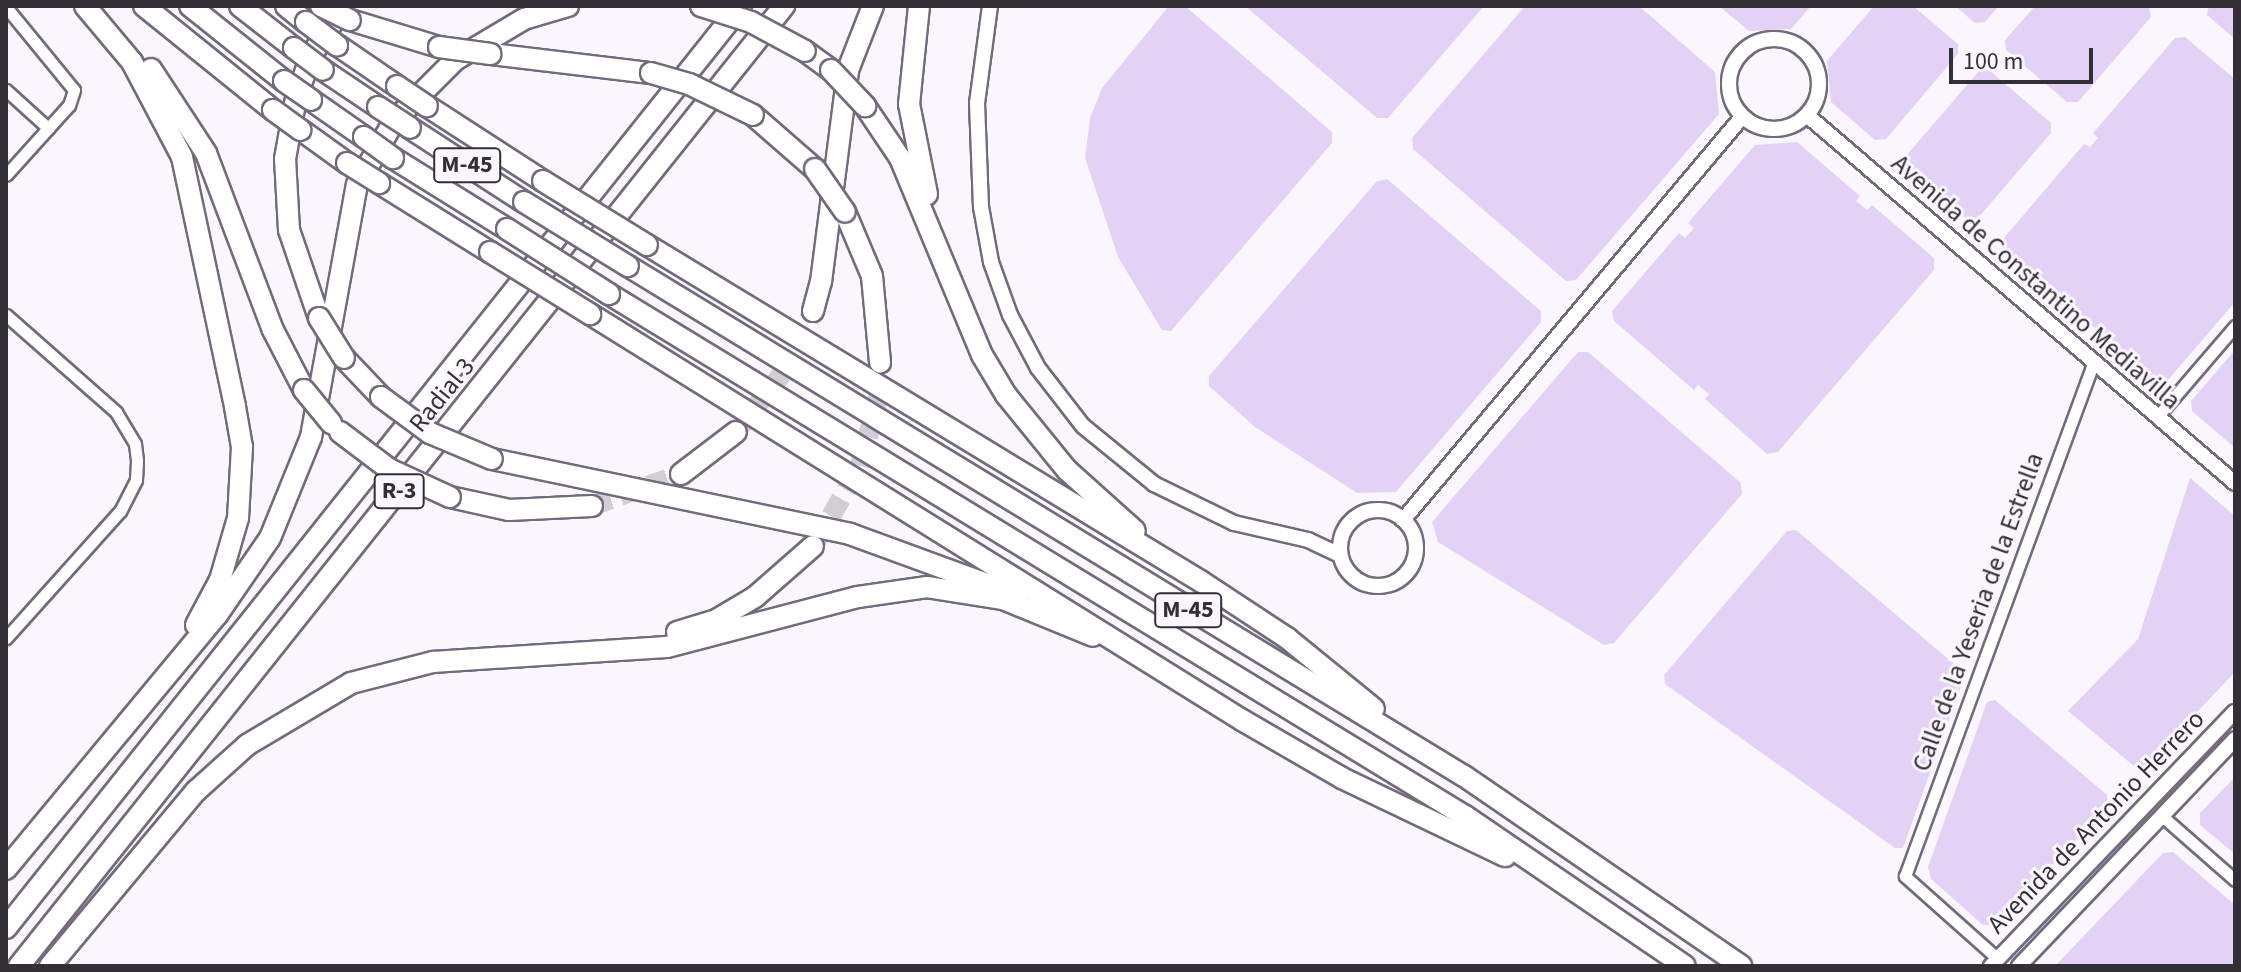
<!DOCTYPE html>
<html>
<head>
<meta charset="utf-8">
<style>
	body { margin:0 }
	#map { position:relative; width:2241px; height:972px; overflow:hidden; background:#faf6fe; font-family:"Source Sans 3",sans-serif }
	div>[style] { position:absolute }
	[style*='--x'] { left:calc(var(--x)*1px); top:calc(var(--y)*1px); width:calc(var(--w)*1px); rotate:calc(var(--a)*1deg) }
	.green>* { inset:0; background:#e4d2f6 }
	.highway-tunnel>* { height:20px; margin-top:-10px; transform-origin:0; background:repeating-linear-gradient(90deg,#d2ced6 0 20px,transparent 0 30px) }
	.roads { filter:drop-shadow(2px 0 #736a7b) drop-shadow(-2px 0 #736a7b) drop-shadow(0 2px #736a7b) drop-shadow(0 -2px #736a7b) }
	.street>* { height:11px; margin:-5.5px; padding:0 5.5px; transform-origin:5.5px; border-radius:5.5px; background:#fff }
	.secondary>* { height:14px; margin:-7px; padding:0 7px; transform-origin:7px; border-radius:7px; background:#fff }
	.secondary>.ring { margin:-7px; padding:0; box-sizing:content-box; background:none; border:14px solid #fff; border-radius:50% }
	.highway>* { height:20px; margin:-10px; padding:0 10px; transform-origin:10px; border-radius:10px; background:#fff }
	.bridges { filter:drop-shadow(2px 0 #736a7b) drop-shadow(-2px 0 #736a7b) drop-shadow(0 2px #736a7b) drop-shadow(0 -2px #736a7b) }
	.highway-bridge>* { height:20px; margin:-10px; padding:0 10px; transform-origin:10px; border-radius:10px; background:#fff }
	span { translate:-50% -50%; white-space:nowrap; text-align:center; line-height:1.15; -webkit-text-stroke:6px #faf6fe; paint-order:stroke }
	.shield-label span { padding:2px 6px; background:#faf6fe; border:2px solid; border-radius:6px; -webkit-text-stroke-width:0 }
	.shield-label { font-size:24px; color:#332f37; font-weight:700 }
	.street-label { font-size:26px; color:#332f37 }
	.frame { position:absolute; inset:0; border:8px solid #332f37; pointer-events:none }
	.scale { position:absolute; left:1949px; top:48px; width:144px; height:36px; box-sizing:border-box; border:4px solid #332f37; border-top:0; padding-left:10px; font-size:24px; line-height:28px; white-space:nowrap; color:#332f37; -webkit-text-stroke:6px #faf6fe; paint-order:stroke }
</style>
</head>
<body>
<div id="map">
	<div class="green">
		<i style="clip-path:polygon(1169px 6px,1185px 6px,1332px 132px,1332px 143px,1171px 331px,1162px 330px,1118px 257px,1085px 158px,1090px 118px,1102px 88px)"></i>
		<i style="clip-path:polygon(1245px 6px,1484px 6px,1388px 118px,1377px 118px)"></i>
		<i style="clip-path:polygon(1525px 6px,1639px 6px,1715px 72px,1719px 114px,1576px 280px,1566px 281px,1413px 149px,1412px 138px)"></i>
		<i style="clip-path:polygon(1719px 6px,1811px 6px,1791px 29px,1749px 31px)"></i>
		<i style="clip-path:polygon(1874px 6px,1913px 6px,1958px 44px,1958px 54px,1886px 139px,1875px 140px,1831px 102px,1827px 61px)"></i>
		<i style="clip-path:polygon(1955px 6px,1999px 6px,1985px 22px,1975px 23px)"></i>
		<i style="clip-path:polygon(2035px 6px,2149px 6px,2151px 17px,2078px 102px,2067px 102px,2006px 50px,2005px 40px)"></i>
		<i style="clip-path:polygon(2209px 6px,2235px 6px,2235px 39px,2207px 15px)"></i>
		<i style="clip-path:polygon(2185px 37px,2235px 79px,2235px 302px,2168px 380px,2158px 382px,2003px 249px,2003px 239px,2084px 144px,2090px 147px,2098px 138px,2093px 133px,2175px 38px)"></i>
		<i style="clip-path:polygon(1989px 70px,2051px 123px,2051px 133px,1978px 218px,1967px 219px,1906px 167px,1906px 156px,1979px 71px)"></i>
		<i style="clip-path:polygon(1797px 142px,1860px 196px,1856px 201px,1867px 210px,1872px 205px,1934px 258px,1934px 270px,1778px 452px,1767px 454px,1705px 399px,1709px 394px,1698px 385px,1694px 390px,1614px 321px,1612px 311px,1679px 233px,1685px 238px,1694px 228px,1688px 223px,1755px 145px)"></i>
		<i style="clip-path:polygon(1387px 179px,1541px 311px,1541px 322px,1396px 492px,1357px 493px,1255px 427px,1209px 386px,1209px 376px,1377px 181px)"></i>
		<i style="clip-path:polygon(2235px 350px,2235px 448px,2192px 411px,2191px 401px)"></i>
		<i style="clip-path:polygon(1578px 352px,1588px 352px,1741px 483px,1742px 494px,1614px 643px,1604px 645px,1438px 542px,1432px 522px)"></i>
		<i style="clip-path:polygon(2190px 478px,2235px 516px,2235px 672px,2145px 767px,2135px 767px,2068px 711px,2138px 639px)"></i>
		<i style="clip-path:polygon(1796px 530px,1960px 669px,1963px 681px,1903px 848px,1895px 848px,1665px 684px,1664px 675px,1787px 531px)"></i>
		<i style="clip-path:polygon(1995px 700px,2107px 795px,2108px 806px,1995px 925px,1983px 925px,1931px 879px,1928px 867px,1987px 702px)"></i>
		<i style="clip-path:polygon(2235px 777px,2235px 854px,2200px 825px,2200px 813px)"></i>
		<i style="clip-path:polygon(2173px 852px,2235px 905px,2235px 966px,2055px 966px,2163px 853px)"></i>
	</div>
	<div class="highway-tunnel">
		<i style="--x:736;--y:432;--w:74;--a:-51.6"></i>
		<i style="--x:782;--y:374;--w:70;--a:-63.8"></i>
		<i style="--x:592;--y:506;--w:95;--a:-19.8"></i>
		<i style="--x:816;--y:542;--w:88;--a:-59.9"></i>
		<i style="--x:860;--y:466;--w:69;--a:-75"></i>
		<i style="--x:878;--y:399;--w:36;--a:-87"></i>
	</div>
	<div class="roads">
		<div class="street">
			<i style="--x:6;--y:7;--w:107;--a:50.7"></i>
			<i style="--x:74;--y:90;--w:16;--a:108"></i>
			<i style="--x:69;--y:105;--w:94;--a:132"></i>
			<i style="--x:6;--y:90;--w:57;--a:42.1"></i>
			<i style="--x:6;--y:315;--w:147;--a:41.4"></i>
			<i style="--x:116;--y:412;--w:37;--a:59"></i>
			<i style="--x:135;--y:444;--w:17;--a:83"></i>
			<i style="--x:137;--y:461;--w:19;--a:93"></i>
			<i style="--x:136;--y:480;--w:35;--a:117"></i>
			<i style="--x:120;--y:511;--w:171;--a:131.9"></i>
			<i style="--x:2157;--y:417;--w:120;--a:-49.4"></i>
			<i style="--x:2162;--y:816;--w:97;--a:41.2"></i>
			<i style="--x:1998;--y:959;--w:125;--a:-138.3"></i>
			<i style="--x:1905;--y:876;--w:545;--a:-69.84"></i>
		</div>
		<div class="secondary">
			<i style="--x:990;--y:6;--w:98;--a:97.6"></i>
			<i style="--x:977;--y:103;--w:104;--a:87.8"></i>
			<i style="--x:981;--y:207;--w:56;--a:79.7"></i>
			<i style="--x:991;--y:262;--w:56;--a:70.3"></i>
			<i style="--x:1010;--y:315;--w:60;--a:62.2"></i>
			<i style="--x:1038;--y:368;--w:73;--a:52.2"></i>
			<i style="--x:1083;--y:426;--w:92;--a:39.2"></i>
			<i style="--x:1154;--y:484;--w:89;--a:26"></i>
			<i style="--x:1234;--y:523;--w:76;--a:12.9"></i>
			<i style="--x:1308;--y:540;--w:35;--a:25"></i>
			<i class="ring" style="left:1729px;top:39px;width:76px;height:76px"></i>
			<i style="--x:1808;--y:116;--w:563;--a:40.68"></i>
			<i class="ring" style="left:1340px;top:510px;width:62px;height:62px"></i>
			<i style="--x:1403;--y:520;--w:527;--a:-49.93"></i>
			<i style="--x:1991;--y:966;--w:352;--a:-46.2"></i>
			<i style="--x:2019;--y:966;--w:313;--a:-46.4"></i>
		</div>
		<div class="highway">
			<i style="--x:85;--y:6;--w:73;--a:50"></i>
			<i style="--x:132;--y:62;--w:107;--a:62.2"></i>
			<i style="--x:182;--y:157;--w:256;--a:78"></i>
			<i style="--x:235;--y:407;--w:41;--a:80.1"></i>
			<i style="--x:242;--y:447;--w:71;--a:93.2"></i>
			<i style="--x:238;--y:518;--w:65;--a:106.2"></i>
			<i style="--x:220;--y:580;--w:51;--a:118.1"></i>
			<i style="--x:144;--y:6;--w:166;--a:38.9"></i>
			<i style="--x:190;--y:6;--w:120;--a:38.6"></i>
			<i style="--x:240;--y:6;--w:68;--a:37.9"></i>
			<i style="--x:286;--y:6;--w:26;--a:39"></i>
			<i style="--x:919;--y:6;--w:99;--a:95.8"></i>
			<i style="--x:909;--y:104;--w:92;--a:78.7"></i>
			<i style="--x:350;--y:20;--w:93;--a:16.9"></i>
			<i style="--x:337;--y:45;--w:73;--a:34.3"></i>
			<i style="--x:805;--y:51;--w:32;--a:36"></i>
			<i style="--x:491;--y:54;--w:161;--a:6.8"></i>
			<i style="--x:151;--y:69;--w:100;--a:56.8"></i>
			<i style="--x:206;--y:153;--w:189;--a:69.3"></i>
			<i style="--x:273;--y:330;--w:68;--a:62.7"></i>
			<i style="--x:323;--y:70;--w:66;--a:33.9"></i>
			<i style="--x:311;--y:100;--w:65;--a:34.9"></i>
			<i style="--x:427;--y:106;--w:138;--a:32.9"></i>
			<i style="--x:865;--y:106;--w:63;--a:56.1"></i>
			<i style="--x:900;--y:158;--w:213;--a:67.4"></i>
			<i style="--x:982;--y:355;--w:47;--a:59"></i>
			<i style="--x:1006;--y:395;--w:97;--a:50.9"></i>
			<i style="--x:1067;--y:470;--w:91;--a:41.9"></i>
			<i style="--x:753;--y:115;--w:82;--a:41.1"></i>
			<i style="--x:410;--y:128;--w:136;--a:33"></i>
			<i style="--x:301;--y:130;--w:57;--a:35.7"></i>
			<i style="--x:393;--y:158;--w:134;--a:31.9"></i>
			<i style="--x:379;--y:183;--w:131;--a:31.9"></i>
			<i style="--x:845;--y:212;--w:69;--a:67.1"></i>
			<i style="--x:872;--y:276;--w:87;--a:84.7"></i>
			<i style="--x:647;--y:245;--w:649;--a:31.27"></i>
			<i style="--x:1202;--y:582;--w:102;--a:33.4"></i>
			<i style="--x:1287;--y:638;--w:112;--a:39.2"></i>
			<i style="--x:628;--y:266;--w:979;--a:31.39"></i>
			<i style="--x:1464;--y:776;--w:336;--a:34.4"></i>
			<i style="--x:609;--y:294;--w:1003;--a:31.38"></i>
			<i style="--x:1465;--y:816;--w:266;--a:34.3"></i>
			<i style="--x:813;--y:311;--w:30;--a:-75"></i>
			<i style="--x:821;--y:282;--w:214;--a:-82.7"></i>
			<i style="--x:848;--y:70;--w:69;--a:-68.7"></i>
			<i style="--x:590;--y:314;--w:768;--a:31.91"></i>
			<i style="--x:1242;--y:720;--w:116;--a:30.1"></i>
			<i style="--x:1342;--y:778;--w:181;--a:25.6"></i>
			<i style="--x:319;--y:318;--w:93;--a:-108.8"></i>
			<i style="--x:289;--y:230;--w:71;--a:-93.2"></i>
			<i style="--x:285;--y:159;--w:62;--a:-79.8"></i>
			<i style="--x:296;--y:98;--w:45;--a:-70.3"></i>
			<i style="--x:311;--y:56;--w:59;--a:-57.4"></i>
			<i style="--x:344;--y:358;--w:54;--a:46.5"></i>
			<i style="--x:492;--y:459;--w:366;--a:11.8"></i>
			<i style="--x:850;--y:534;--w:178;--a:20.1"></i>
			<i style="--x:681;--y:474;--w:69;--a:-37.4"></i>
			<i style="--x:450;--y:497;--w:60;--a:12.4"></i>
			<i style="--x:509;--y:510;--w:83;--a:-2.8"></i>
			<i style="--x:677;--y:632;--w:41;--a:-17.1"></i>
			<i style="--x:716;--y:620;--w:45;--a:-30.5"></i>
			<i style="--x:755;--y:597;--w:77;--a:-41.3"></i>
			<i style="--x:6;--y:869;--w:330;--a:-50.3"></i>
			<i style="--x:217;--y:615;--w:93;--a:-55.5"></i>
			<i style="--x:270;--y:538;--w:109;--a:-67.9"></i>
			<i style="--x:311;--y:437;--w:256;--a:-79.7"></i>
			<i style="--x:357;--y:185;--w:74;--a:-60"></i>
			<i style="--x:394;--y:121;--w:86;--a:-45"></i>
			<i style="--x:455;--y:60;--w:80;--a:-30.7"></i>
			<i style="--x:524;--y:19;--w:46;--a:-16.5"></i>
			<i style="--x:6;--y:928;--w:1179;--a:-51.44"></i>
			<i style="--x:19;--y:966;--w:1228;--a:-51.45"></i>
			<i style="--x:50;--y:966;--w:228;--a:-50.2"></i>
			<i style="--x:196;--y:791;--w:69;--a:-42"></i>
			<i style="--x:247;--y:745;--w:121;--a:-30.8"></i>
			<i style="--x:351;--y:683;--w:85;--a:-14.4"></i>
			<i style="--x:433;--y:662;--w:234;--a:-3.7"></i>
			<i style="--x:667;--y:647;--w:197;--a:-14.7"></i>
			<i style="--x:858;--y:597;--w:70;--a:-8.2"></i>
			<i style="--x:927;--y:587;--w:77;--a:9"></i>
			<i style="--x:1003;--y:599;--w:97;--a:22.3"></i>
		</div>
	</div>
	<div class="bridges">
		<div class="highway-bridge">
			<i style="--x:321;--y:6;--w:32;--a:26"></i>
			<i style="--x:701;--y:6;--w:52;--a:17.7"></i>
			<i style="--x:751;--y:22;--w:61;--a:28.2"></i>
			<i style="--x:306;--y:22;--w:39;--a:37"></i>
			<i style="--x:439;--y:47;--w:52;--a:7.7"></i>
			<i style="--x:294;--y:48;--w:36;--a:37"></i>
			<i style="--x:831;--y:70;--w:50;--a:46.6"></i>
			<i style="--x:651;--y:73;--w:40;--a:16"></i>
			<i style="--x:689;--y:84;--w:71;--a:25.8"></i>
			<i style="--x:284;--y:81;--w:33;--a:35"></i>
			<i style="--x:397;--y:86;--w:36;--a:34"></i>
			<i style="--x:378;--y:107;--w:38;--a:33"></i>
			<i style="--x:273;--y:110;--w:34;--a:36"></i>
			<i style="--x:364;--y:137;--w:36;--a:36"></i>
			<i style="--x:347;--y:163;--w:38;--a:32"></i>
			<i style="--x:815;--y:169;--w:52;--a:55.1"></i>
			<i style="--x:543;--y:181;--w:122;--a:31.6"></i>
			<i style="--x:524;--y:202;--w:122;--a:31.6"></i>
			<i style="--x:507;--y:229;--w:121;--a:32.5"></i>
			<i style="--x:490;--y:252;--w:118;--a:31.8"></i>
			<i style="--x:319;--y:318;--w:47;--a:58"></i>
			<i style="--x:304;--y:390;--w:43;--a:50.7"></i>
			<i style="--x:381;--y:397;--w:61;--a:36.3"></i>
			<i style="--x:430;--y:433;--w:67;--a:22.8"></i>
			<i style="--x:340;--y:432;--w:61;--a:37.1"></i>
			<i style="--x:389;--y:469;--w:67;--a:24.7"></i>
		</div>
	</div>
	<div class="shield-label">
		<span style="left:467px;top:165px">M-45</span>
		<span style="left:399px;top:491px">R-3</span>
		<span style="left:1188px;top:610px">M-45</span>
	</div>
	<div class="street-label">
		<span style="left:2036px;top:282px;rotate:41deg">Avenida de Constantino Mediavilla</span>
		<span style="left:442px;top:395px;rotate:-51deg">Radial 3</span>
		<span style="left:1978px;top:612px;rotate:-70deg">Calle de la Yeseria de la Estrella</span>
		<span style="left:2096px;top:822px;rotate:-46deg">Avenida de Antonio Herrero</span>
	</div>
	<div class="frame"></div>
	<div class="scale">100 m</div>
</div>
</body>
</html>
